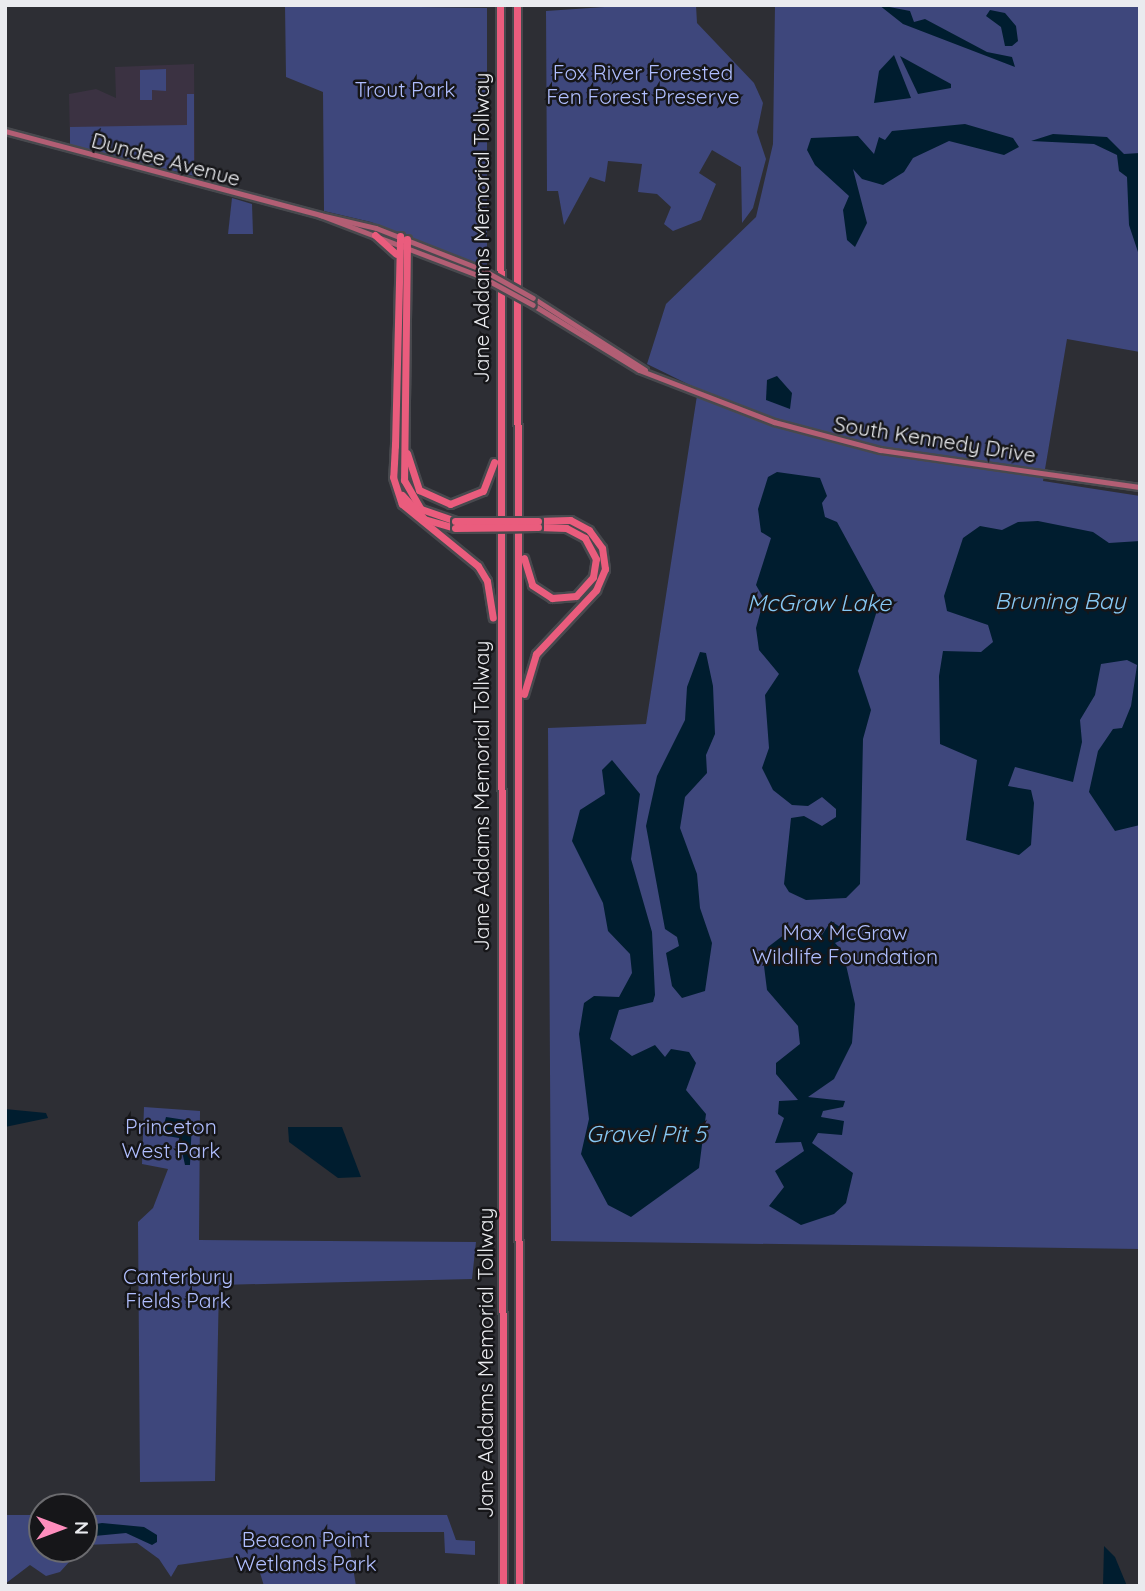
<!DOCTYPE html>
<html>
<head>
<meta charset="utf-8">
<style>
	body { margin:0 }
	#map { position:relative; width:1145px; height:1591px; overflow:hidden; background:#2d2e34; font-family:Quicksand,sans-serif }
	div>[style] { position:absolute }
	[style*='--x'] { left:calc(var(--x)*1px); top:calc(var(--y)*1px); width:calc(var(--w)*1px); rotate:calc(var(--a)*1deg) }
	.education>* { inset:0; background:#3b3242 }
	.green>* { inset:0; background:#3e477c }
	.water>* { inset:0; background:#001d2f }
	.roads { filter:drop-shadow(2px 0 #48494e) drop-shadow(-2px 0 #48494e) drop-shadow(0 2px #48494e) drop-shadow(0 -2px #48494e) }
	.primary>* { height:5px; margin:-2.5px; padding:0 2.5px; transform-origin:2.5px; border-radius:2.5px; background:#b25e74 }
	.highway>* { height:7px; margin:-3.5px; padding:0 3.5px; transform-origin:3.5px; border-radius:3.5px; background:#ea5c7d }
	.bridges { filter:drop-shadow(2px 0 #48494e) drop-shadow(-2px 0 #48494e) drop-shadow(0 2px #48494e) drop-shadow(0 -2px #48494e) }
	.primary-bridge>* { height:5px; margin:-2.5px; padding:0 2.5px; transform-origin:2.5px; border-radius:2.5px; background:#b25e74 }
	.highway-bridge>* { height:7px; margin:-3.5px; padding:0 3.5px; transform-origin:3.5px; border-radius:3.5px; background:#ea5c7d }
	span { translate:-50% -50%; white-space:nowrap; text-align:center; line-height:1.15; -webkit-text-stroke:5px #161619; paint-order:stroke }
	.park-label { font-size:21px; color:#b0befe }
	.street-label { font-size:21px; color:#eaebef }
	.water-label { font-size:23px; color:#86c8f4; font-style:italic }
	.frame { position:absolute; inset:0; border:7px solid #eaebef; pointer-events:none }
	.north { position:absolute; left:28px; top:1493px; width:70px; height:70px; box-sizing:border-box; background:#161619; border:2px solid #6b6b6f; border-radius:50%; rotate:90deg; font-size:19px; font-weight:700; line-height:28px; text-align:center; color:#eaebef }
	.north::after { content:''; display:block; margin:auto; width:24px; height:32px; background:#fe8ebd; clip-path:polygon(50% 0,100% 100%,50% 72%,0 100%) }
</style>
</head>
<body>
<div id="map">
	<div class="education">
		<i style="clip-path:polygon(194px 64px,195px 175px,70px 142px,69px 94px,96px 89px,116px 98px,115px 67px)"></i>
	</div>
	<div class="green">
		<i style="clip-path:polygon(285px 5px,487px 8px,487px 268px,371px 222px,324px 211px,323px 92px,286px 77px)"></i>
		<i style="clip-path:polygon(634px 5px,696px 5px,697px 23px,754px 83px,763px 103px,757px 132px,766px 159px,753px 208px,742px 223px,741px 167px,712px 150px,699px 173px,716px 184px,701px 220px,673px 231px,664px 224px,671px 207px,657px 194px,638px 192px,642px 164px,608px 161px,605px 182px,590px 177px,564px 225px,558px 191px,547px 191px,546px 11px)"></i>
		<i style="clip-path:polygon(775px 5px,1140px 5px,1140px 352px,1067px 339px,1043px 481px,1140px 496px,1140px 1249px,551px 1241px,548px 728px,646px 724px,698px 389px,647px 364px,666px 304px,756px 217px,773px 144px)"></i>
		<i style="clip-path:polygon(166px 69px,166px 91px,152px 90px,152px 100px,140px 100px,140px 70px)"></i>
		<i style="clip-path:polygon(187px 94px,194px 94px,194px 176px,70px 145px,70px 127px,187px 125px)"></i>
		<i style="clip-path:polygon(232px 198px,252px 204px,253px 234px,228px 234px)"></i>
		<i style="clip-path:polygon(144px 1107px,200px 1111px,199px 1240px,476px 1242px,472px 1279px,219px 1285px,215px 1481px,140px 1482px,138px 1222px,153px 1208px,168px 1169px,142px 1164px)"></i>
		<i style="clip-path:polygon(5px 1515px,42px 1515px,42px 1549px,81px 1549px,60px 1572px,46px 1576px,30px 1565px,5px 1584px)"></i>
		<i style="clip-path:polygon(84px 1515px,447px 1515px,456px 1540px,475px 1541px,475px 1555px,445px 1553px,444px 1532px,369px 1532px,369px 1547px,350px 1549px,356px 1586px,264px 1586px,257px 1563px,234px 1557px,178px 1565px,171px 1577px,159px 1559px,137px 1543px,84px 1545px)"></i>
	</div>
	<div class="water">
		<i style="clip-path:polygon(879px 5px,910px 11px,914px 22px,925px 19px,987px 52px,1012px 57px,1015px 67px,903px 24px)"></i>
		<i style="clip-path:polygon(990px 10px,1005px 13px,1016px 26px,1018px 41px,1012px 46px,1005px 46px,1001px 27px,986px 16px)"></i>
		<i style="clip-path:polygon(894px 55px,911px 98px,874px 103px,879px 71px)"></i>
		<i style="clip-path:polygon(900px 56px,951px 84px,951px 88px,918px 94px)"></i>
		<i style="clip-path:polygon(965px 124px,1013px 138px,1019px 147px,1004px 155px,949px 141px,913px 158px,904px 172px,883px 185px,862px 179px,853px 169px,867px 223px,855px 247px,847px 240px,843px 210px,849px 196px,815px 165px,807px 150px,811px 138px,858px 136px,874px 154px,879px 137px,885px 140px,892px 131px)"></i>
		<i style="clip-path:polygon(1053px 134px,1107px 137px,1124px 154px,1140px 153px,1140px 258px,1129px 225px,1127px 177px,1119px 171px,1117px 155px,1094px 144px,1031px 141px)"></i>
		<i style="clip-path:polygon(777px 376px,792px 393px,790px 409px,766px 400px,767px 380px)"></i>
		<i style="clip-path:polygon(777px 472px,820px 478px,827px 496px,822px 503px,825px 517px,837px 522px,880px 601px,858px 671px,871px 710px,863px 739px,860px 884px,846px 898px,806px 900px,789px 892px,784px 884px,791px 818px,804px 816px,822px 826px,836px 817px,836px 809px,822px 797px,808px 806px,792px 805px,773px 790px,762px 768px,769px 748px,765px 695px,779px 674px,759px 650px,756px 628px,764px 599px,756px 585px,771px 538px,761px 532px,758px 509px,768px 477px)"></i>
		<i style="clip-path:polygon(1038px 521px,1093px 532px,1109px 543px,1140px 541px,1140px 825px,1115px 831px,1089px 792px,1098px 751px,1113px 729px,1122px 728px,1131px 706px,1137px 665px,1127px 660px,1101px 664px,1095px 695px,1080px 720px,1082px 742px,1073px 782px,1015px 767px,1008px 786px,1031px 790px,1034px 803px,1031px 845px,1019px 855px,966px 840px,977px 760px,940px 744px,939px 676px,943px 651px,981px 652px,993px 642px,988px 625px,947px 611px,944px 596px,963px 538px,980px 526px,1002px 530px,1018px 522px)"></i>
		<i style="clip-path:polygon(700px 652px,706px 653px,713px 686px,715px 734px,706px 755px,707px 773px,685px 797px,680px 828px,697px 874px,700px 908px,712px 943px,705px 991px,682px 998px,672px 986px,666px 953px,679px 946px,677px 937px,665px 929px,646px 826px,657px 776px,685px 720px,687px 687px)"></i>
		<i style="clip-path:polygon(612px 760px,640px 794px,631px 859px,652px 932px,655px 995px,653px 1002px,619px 1010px,610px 1039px,632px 1056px,655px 1045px,665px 1057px,671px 1049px,689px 1052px,696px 1063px,686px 1090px,706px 1114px,699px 1168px,631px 1217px,608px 1205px,581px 1154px,589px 1119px,579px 1034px,584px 1003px,594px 996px,619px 997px,632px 973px,630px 954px,608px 931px,603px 903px,572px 841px,580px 810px,605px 794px,602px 770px)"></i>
		<i style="clip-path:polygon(831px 921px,846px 931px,846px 938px,835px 943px,843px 952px,855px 1004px,852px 1043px,834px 1079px,808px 1097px,845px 1101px,843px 1107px,823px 1111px,821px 1117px,844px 1121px,842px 1135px,818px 1133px,812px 1143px,853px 1173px,846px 1203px,834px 1214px,801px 1225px,769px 1206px,784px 1187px,775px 1171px,804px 1151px,801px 1142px,775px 1143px,784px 1118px,778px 1114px,779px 1101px,798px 1100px,776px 1074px,776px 1063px,800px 1044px,798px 1026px,767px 990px,763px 958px,768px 947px,789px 931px,822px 935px)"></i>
		<i style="clip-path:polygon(5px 1109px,46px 1113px,48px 1118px,5px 1127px)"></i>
		<i style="clip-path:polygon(166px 1117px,192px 1121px,190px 1165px,185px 1165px,179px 1138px,161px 1135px)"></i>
		<i style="clip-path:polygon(288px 1127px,342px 1127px,361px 1177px,338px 1178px,289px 1142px)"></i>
		<i style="clip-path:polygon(102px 1523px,144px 1527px,157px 1535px,157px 1542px,152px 1545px,126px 1533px,84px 1537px,84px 1526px)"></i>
		<i style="clip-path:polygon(1104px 1546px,1115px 1557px,1127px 1586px,1103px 1586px)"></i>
	</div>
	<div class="roads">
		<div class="primary">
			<i style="--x:5;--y:131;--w:326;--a:14.9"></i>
			<i style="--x:320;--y:215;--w:171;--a:20.9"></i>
			<i style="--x:320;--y:215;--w:57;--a:13.1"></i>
			<i style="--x:376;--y:228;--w:115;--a:21.4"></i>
			<i style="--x:533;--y:298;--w:133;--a:32.7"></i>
			<i style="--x:533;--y:305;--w:124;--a:31.5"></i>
			<i style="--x:639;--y:370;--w:145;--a:21.1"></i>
			<i style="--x:774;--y:422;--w:110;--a:14.8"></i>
			<i style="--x:880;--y:450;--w:263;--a:8.1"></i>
		</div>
		<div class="highway">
			<i style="--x:500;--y:5;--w:1581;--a:89.89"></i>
			<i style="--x:517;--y:5;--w:1581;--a:89.93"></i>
			<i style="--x:375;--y:235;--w:28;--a:42"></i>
			<i style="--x:407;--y:239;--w:241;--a:90.7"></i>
			<i style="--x:404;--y:480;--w:34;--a:60"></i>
			<i style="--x:421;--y:509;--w:36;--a:19"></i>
			<i style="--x:395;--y:444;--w:33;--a:93"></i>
			<i style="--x:393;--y:477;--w:28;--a:72"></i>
			<i style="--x:402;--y:504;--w:98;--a:39.2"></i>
			<i style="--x:478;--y:566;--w:17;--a:59"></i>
			<i style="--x:487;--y:581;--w:37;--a:81"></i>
			<i style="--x:395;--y:446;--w:210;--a:-88.6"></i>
			<i style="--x:407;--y:453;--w:39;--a:72"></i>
			<i style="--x:419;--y:490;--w:34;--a:24"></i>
			<i style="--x:450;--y:504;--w:35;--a:-22"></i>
			<i style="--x:483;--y:491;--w:31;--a:-69"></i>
			<i style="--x:402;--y:495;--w:33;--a:47"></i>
			<i style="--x:424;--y:519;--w:32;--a:16"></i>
			<i style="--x:524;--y:558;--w:28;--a:73"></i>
			<i style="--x:532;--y:585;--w:24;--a:33"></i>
			<i style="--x:552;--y:598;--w:24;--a:-5"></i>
			<i style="--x:576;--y:596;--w:25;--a:-48"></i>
			<i style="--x:593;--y:577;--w:18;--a:-81"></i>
			<i style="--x:596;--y:559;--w:24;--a:-118"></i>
			<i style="--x:585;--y:538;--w:21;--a:-152"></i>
			<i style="--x:566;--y:528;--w:28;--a:-178"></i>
			<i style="--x:524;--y:694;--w:42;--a:-73.3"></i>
			<i style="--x:536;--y:654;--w:88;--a:-46.8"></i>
			<i style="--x:596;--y:590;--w:23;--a:-67"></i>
			<i style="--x:605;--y:569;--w:21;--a:-98"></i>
			<i style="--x:602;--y:548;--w:22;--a:-126"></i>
			<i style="--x:589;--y:530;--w:21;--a:-152"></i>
			<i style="--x:570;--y:520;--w:32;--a:178"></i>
		</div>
	</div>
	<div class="bridges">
		<div class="primary-bridge">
			<i style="--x:483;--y:270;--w:57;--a:29.2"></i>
			<i style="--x:480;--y:276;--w:60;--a:28.7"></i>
		</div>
		<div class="highway-bridge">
			<i style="--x:455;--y:521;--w:83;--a:0"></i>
			<i style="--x:455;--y:528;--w:83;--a:-0.7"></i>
		</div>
	</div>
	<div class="park-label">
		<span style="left:643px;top:84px">Fox River Forested<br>Fen Forest Preserve</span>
		<span style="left:405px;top:89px">Trout Park</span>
		<span style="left:845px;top:944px">Max McGraw<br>Wildlife Foundation</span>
		<span style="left:171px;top:1138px">Princeton<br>West Park</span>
		<span style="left:178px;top:1288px">Canterbury<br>Fields Park</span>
		<span style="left:306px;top:1551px">Beacon Point<br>Wetlands Park</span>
	</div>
	<div class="street-label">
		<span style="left:166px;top:159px;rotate:15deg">Dundee Avenue</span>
		<span style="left:481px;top:228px;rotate:-90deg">Jane Addams Memorial Tollway</span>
		<span style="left:935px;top:439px;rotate:9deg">South Kennedy Drive</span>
		<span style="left:481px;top:796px;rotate:-90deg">Jane Addams Memorial Tollway</span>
		<span style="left:485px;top:1363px;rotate:-90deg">Jane Addams Memorial Tollway</span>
	</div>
	<div class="water-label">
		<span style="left:1060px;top:601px">Bruning Bay</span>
		<span style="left:819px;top:603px">McGraw Lake</span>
		<span style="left:646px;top:1134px">Gravel Pit 5</span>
	</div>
	<div class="frame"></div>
	<div class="north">N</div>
</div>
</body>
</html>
